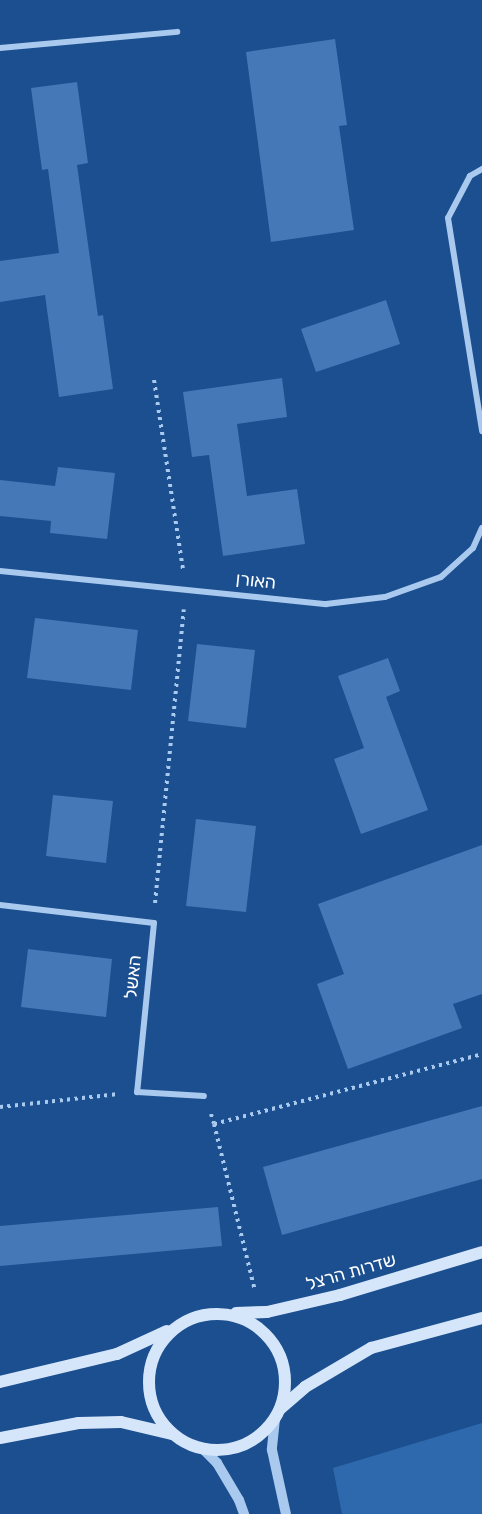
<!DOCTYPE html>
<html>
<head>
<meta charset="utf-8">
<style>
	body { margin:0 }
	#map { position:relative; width:482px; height:1514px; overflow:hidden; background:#1b4f8f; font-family:Rubik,Heebo,sans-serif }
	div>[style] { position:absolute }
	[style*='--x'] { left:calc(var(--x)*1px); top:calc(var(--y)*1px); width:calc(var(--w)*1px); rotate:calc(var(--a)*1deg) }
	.green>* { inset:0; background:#2e69ad }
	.building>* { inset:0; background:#4478b7 }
	.path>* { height:4px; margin-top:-2px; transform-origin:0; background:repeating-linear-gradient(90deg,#a9c9ee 0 3px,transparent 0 7.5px) }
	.minor>* { height:6px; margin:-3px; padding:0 3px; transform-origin:3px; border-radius:3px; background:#a9c9ee }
	.tertiary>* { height:10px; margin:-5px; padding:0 5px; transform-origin:5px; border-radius:5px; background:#a9c9ee }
	.secondary>* { height:12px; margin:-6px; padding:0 6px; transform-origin:6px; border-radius:6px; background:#d6e6fa }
	.secondary>.ring { margin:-6px; padding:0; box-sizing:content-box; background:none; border:12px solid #d6e6fa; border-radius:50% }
	span { translate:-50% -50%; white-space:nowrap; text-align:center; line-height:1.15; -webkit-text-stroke:4.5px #1b4f8f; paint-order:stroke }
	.street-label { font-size:18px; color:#fff }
</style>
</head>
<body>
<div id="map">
	<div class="green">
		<i style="clip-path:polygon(482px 1423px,482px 1514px,342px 1514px,333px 1468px)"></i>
	</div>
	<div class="building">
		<i style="clip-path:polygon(335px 39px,347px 125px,339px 126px,354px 230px,271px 242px,246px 52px)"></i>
		<i style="clip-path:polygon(77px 82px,88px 163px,77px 165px,98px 316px,103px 315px,113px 389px,59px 397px,45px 295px,0 302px,0 261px,59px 253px,48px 169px,42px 170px,31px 88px)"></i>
		<i style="clip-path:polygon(386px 300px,400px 344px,316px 372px,301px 329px)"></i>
		<i style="clip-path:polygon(282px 378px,287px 417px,237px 424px,247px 496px,297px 489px,305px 544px,223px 556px,209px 455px,192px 457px,183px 392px)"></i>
		<i style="clip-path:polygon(58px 467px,115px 473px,107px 539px,50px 533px,51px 521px,0 516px,0 480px,55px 486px)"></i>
		<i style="clip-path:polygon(35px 618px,138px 630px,131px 690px,27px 678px)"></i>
		<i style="clip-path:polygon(197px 644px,255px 650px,246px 728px,188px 721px)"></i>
		<i style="clip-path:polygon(388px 658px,400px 691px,386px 697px,428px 810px,361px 834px,334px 759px,364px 748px,338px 676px)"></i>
		<i style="clip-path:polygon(53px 795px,113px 801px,106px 863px,46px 856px)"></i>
		<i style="clip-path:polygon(196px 819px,256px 826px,246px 912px,186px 906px)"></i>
		<i style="clip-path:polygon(482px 845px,482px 994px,453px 1004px,462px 1028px,348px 1069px,317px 984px,344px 974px,318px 904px)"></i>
		<i style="clip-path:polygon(28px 949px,112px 959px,106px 1017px,21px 1007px)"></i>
		<i style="clip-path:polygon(482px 1106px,482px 1179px,282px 1235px,263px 1167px)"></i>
		<i style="clip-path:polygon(218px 1207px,222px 1246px,0 1266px,0 1226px)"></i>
	</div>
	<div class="path">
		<i style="--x:154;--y:380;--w:191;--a:81.3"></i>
		<i style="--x:155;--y:903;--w:295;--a:-84.4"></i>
		<i style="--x:0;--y:1107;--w:119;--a:-6.3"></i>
		<i style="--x:211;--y:1114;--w:10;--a:73"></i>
		<i style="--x:214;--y:1124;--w:277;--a:-14.6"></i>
		<i style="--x:214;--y:1124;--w:172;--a:76.2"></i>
	</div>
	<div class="minor">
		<i style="--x:0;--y:48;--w:178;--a:-5.2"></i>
		<i style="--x:482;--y:169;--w:14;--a:150"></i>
		<i style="--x:470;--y:176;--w:47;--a:117.6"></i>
		<i style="--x:448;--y:218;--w:216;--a:80.9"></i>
		<i style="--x:0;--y:571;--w:328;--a:5.8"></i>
		<i style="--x:326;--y:604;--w:59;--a:-6.8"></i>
		<i style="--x:385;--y:597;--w:59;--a:-19.7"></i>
		<i style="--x:441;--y:577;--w:43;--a:-42.2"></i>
		<i style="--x:473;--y:548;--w:22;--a:-66"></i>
		<i style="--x:0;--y:905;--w:155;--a:6.7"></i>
		<i style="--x:154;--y:923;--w:170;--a:95.7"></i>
		<i style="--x:137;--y:1092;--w:67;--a:3.4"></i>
	</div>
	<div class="tertiary">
		<i style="--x:275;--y:1419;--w:31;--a:96"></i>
		<i style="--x:272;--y:1450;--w:66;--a:77.7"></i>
		<i style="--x:203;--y:1449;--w:20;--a:45"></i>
		<i style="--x:217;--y:1463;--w:43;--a:59.3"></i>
		<i style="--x:239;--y:1500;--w:15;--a:70"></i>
	</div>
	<div class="secondary">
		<i style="--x:236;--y:1313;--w:31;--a:-2"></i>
		<i style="--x:267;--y:1312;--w:75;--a:-13.1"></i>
		<i style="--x:340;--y:1295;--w:148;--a:-16.8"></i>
		<i class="ring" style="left:149px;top:1314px;width:124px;height:124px"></i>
		<i style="--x:0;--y:1382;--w:120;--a:-13.5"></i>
		<i style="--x:117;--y:1354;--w:55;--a:-24.7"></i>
		<i style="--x:280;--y:1409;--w:33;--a:-41"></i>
		<i style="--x:305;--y:1387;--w:77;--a:-30.6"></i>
		<i style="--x:371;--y:1348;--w:115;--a:-15.1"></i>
		<i style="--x:0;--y:1438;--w:80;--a:-10.8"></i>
		<i style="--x:79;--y:1423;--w:42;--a:-1.4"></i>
		<i style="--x:121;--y:1422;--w:52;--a:13.2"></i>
	</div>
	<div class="street-label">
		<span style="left:256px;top:581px;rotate:6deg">האורן</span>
		<span style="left:133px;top:977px;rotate:-84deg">האשל</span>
		<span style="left:351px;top:1272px;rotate:-16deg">שדרות הרצל</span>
	</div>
</div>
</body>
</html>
